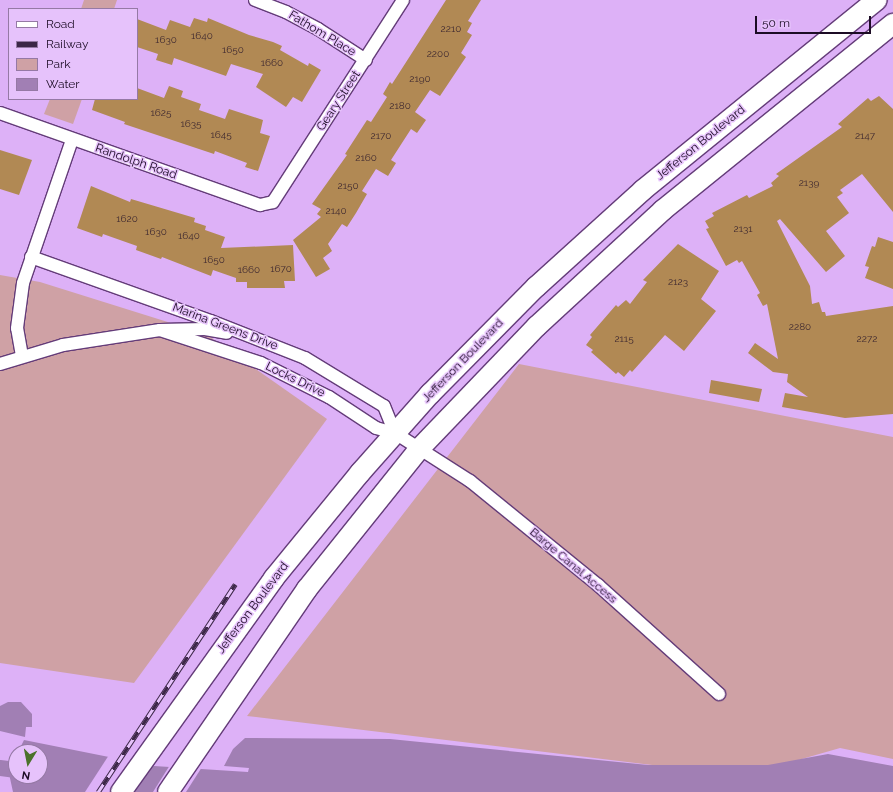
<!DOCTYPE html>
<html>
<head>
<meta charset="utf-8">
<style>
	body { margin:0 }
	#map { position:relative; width:893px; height:792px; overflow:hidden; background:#ddb1f7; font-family:Raleway,sans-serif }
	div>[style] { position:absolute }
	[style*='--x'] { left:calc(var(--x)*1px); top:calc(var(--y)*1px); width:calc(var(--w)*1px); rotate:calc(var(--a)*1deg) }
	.green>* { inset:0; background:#cfa1a5 }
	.water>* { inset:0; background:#a17fb4 }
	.pier>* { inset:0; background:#ddb1f7 }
	.canal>* { height:16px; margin:-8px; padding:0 8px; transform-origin:8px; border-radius:8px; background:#a17fb4 }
	.building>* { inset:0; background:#b18954 }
	.roads { filter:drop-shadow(1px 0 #643c79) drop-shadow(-1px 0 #643c79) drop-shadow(0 1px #643c79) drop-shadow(0 -1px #643c79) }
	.street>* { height:12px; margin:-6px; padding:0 6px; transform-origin:6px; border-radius:6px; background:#fff }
	.primary>* { height:20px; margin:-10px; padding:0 10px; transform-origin:10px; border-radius:10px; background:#fff }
	.rail>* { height:4.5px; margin-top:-2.25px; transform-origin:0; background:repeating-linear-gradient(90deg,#e6c2fb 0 9px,#3c2747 0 18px); box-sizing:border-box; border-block:1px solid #3c2747 }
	span { translate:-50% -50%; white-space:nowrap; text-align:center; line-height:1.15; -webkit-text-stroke:3px #e6c2fb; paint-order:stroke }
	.number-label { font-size:10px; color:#412b31 }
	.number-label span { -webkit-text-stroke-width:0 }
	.street-label { font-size:12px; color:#1c0c25 }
	.legend { position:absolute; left:8px; top:8px; width:130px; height:92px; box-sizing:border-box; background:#e6c2fb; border:1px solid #9579a5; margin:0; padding:5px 7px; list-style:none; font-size:12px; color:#1c0c25 }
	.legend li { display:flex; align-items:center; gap:8px; height:20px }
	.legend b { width:20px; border:1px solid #9579a5 }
	.north { position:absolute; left:8px; top:744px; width:40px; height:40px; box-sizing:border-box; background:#e6c2fb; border:1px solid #9579a5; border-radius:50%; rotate:190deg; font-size:11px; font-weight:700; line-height:16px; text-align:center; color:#1c0c25 }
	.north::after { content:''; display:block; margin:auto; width:14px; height:18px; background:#4b712b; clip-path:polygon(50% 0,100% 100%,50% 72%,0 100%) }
	.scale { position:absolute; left:755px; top:16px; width:116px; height:18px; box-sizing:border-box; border:2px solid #1c0c25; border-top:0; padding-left:5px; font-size:12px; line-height:14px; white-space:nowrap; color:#1c0c25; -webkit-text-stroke:3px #e6c2fb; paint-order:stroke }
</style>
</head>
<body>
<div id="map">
	<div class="green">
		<i style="clip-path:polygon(84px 0,117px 0,114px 9px,81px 9px)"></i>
		<i style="clip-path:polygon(50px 99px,82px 99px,73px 124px,44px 114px)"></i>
		<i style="clip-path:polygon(0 275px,40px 282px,206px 334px,327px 419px,134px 683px,0 663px)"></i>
		<i style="clip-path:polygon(519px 364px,893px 437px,893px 759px,840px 748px,743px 776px,247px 716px)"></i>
	</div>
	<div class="water">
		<i style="clip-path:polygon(8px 702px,21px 702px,32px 714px,32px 727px,26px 727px,25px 737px,0 731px,0 706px)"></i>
		<i style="clip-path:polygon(245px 738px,390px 739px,648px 765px,768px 765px,828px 754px,893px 766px,893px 792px,13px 792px,8px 769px,16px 755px,16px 776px,40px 776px,40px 752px,18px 752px,24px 740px,154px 766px,248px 772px,249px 768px,224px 766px,233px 749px)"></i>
	</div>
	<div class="pier">
		<i style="clip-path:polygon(109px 755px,152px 763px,134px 792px,85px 792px)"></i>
		<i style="clip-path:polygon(170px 765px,202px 767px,186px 792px,153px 792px)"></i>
	</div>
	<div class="canal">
		<i style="--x:0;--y:768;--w:16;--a:7"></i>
	</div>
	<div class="building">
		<i style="clip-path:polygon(446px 0,481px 0,468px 21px,472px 23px,467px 32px,472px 35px,461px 53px,466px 57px,440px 96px,430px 90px,415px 112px,426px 120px,417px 133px,411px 129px,391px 160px,396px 163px,388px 176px,376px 169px,362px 191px,367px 194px,356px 213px,347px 227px,342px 224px,328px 244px,332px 251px,323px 258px,330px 269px,316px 277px,293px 240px,321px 217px,317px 214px,321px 209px,312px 204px,347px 155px,345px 154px,367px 120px,371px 122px,387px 97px,383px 94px,390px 82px,392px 84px)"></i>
		<i style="clip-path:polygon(194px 18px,207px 22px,208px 18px,249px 35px,273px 42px,282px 46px,280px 50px,308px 66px,309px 63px,321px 70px,302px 102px,293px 97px,286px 107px,256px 87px,263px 74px,231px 64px,226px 76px,174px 58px,172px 65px,156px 60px,158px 54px,137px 47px,137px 19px,166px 30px,170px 20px,190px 27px)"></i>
		<i style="clip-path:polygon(169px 86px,183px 91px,181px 97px,201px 104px,199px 110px,225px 119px,229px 109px,263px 120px,260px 133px,270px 136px,258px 171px,245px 167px,247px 163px,215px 151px,214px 154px,124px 124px,125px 122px,92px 110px,95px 99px,137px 99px,137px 88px,164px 98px)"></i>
		<i style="clip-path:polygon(879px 96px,893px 109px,893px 212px,862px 174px,840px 190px,843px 193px,837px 197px,849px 213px,826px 231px,845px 256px,826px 272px,780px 219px,777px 221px,810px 286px,812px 304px,819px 302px,822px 312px,825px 312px,826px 316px,893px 306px,893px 414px,845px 418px,782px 407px,785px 393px,808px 397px,787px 382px,788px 374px,773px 372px,748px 353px,755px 343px,778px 359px,767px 304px,763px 306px,757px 295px,760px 293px,742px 261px,739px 263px,737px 260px,726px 266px,706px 229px,709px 228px,705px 221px,714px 216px,712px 213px,747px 195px,749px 198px,773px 186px,771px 183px,779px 176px,776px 174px,842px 127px,838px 124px,868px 98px,871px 101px)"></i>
		<i style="clip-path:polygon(0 150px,32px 160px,19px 195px,0 189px)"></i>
		<i style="clip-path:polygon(91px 186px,130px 202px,131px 199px,195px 218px,194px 222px,206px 226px,205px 230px,225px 237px,221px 248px,293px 245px,295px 281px,284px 281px,285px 288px,247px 288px,247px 282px,236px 282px,236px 278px,213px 270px,211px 276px,162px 257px,161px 259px,136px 250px,137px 246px,103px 234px,102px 237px,77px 228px)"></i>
		<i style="clip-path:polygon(878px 237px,893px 242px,893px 289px,865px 278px,869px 267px,865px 266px,872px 246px,875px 247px)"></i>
		<i style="clip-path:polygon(678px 244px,719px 271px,701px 299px,716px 311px,684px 351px,665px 335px,632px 372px,630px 370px,624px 377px,618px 372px,616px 374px,591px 352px,593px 350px,586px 345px,592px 337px,590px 335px,616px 305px,618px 307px,626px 300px,630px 304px,647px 282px,643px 280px)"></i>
		<i style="clip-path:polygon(711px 380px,762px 389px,759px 402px,709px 393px)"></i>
	</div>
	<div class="roads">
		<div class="street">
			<i style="--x:255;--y:0;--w:33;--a:21"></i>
			<i style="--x:286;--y:12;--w:36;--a:28"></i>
			<i style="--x:318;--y:29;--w:57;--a:32.9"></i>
			<i style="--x:0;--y:113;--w:276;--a:19.5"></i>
			<i style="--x:260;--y:205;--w:13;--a:-13"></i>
			<i style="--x:273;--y:202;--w:240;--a:-57.2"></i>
			<i style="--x:31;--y:257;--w:191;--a:19.6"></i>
			<i style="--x:211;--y:321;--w:101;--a:21.5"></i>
			<i style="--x:305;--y:358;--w:92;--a:31.3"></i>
			<i style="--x:384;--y:406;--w:29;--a:68"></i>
			<i style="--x:160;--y:330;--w:106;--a:18.1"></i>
			<i style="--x:261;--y:363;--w:76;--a:26.6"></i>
			<i style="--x:329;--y:397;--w:56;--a:33.4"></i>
			<i style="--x:376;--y:428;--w:20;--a:15"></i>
			<i style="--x:395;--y:433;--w:89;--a:32.6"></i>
			<i style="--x:470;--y:481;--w:165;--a:39.1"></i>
			<i style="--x:598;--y:585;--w:163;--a:42"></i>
			<i style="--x:22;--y:356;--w:28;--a:-100"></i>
			<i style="--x:17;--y:328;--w:45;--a:-82.4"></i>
			<i style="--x:23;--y:283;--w:151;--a:-71.1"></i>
			<i style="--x:0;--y:364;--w:66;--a:-16.8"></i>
			<i style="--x:63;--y:345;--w:98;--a:-8.8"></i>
			<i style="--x:160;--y:330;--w:45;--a:-1.3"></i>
			<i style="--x:205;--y:329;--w:22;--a:10"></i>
		</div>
		<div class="primary">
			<i style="--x:121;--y:792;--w:263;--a:-54.4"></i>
			<i style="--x:274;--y:578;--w:136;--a:-50.7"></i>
			<i style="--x:360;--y:473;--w:106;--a:-48.5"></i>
			<i style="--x:430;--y:394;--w:151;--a:-45.3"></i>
			<i style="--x:536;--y:287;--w:144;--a:-42.2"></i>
			<i style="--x:643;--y:190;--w:301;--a:-39.1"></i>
			<i style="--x:168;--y:792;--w:246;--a:-55.6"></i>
			<i style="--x:307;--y:589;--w:179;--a:-51.3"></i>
			<i style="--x:419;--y:449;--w:170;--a:-46.2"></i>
			<i style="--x:537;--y:326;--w:171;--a:-42.6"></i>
			<i style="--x:663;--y:210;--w:296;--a:-39"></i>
		</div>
	</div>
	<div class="rail">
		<i style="--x:98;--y:792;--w:249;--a:-56.6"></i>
	</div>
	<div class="number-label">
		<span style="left:451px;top:29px">2210</span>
		<span style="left:202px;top:36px">1640</span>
		<span style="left:166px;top:40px">1630</span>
		<span style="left:233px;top:50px">1650</span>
		<span style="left:438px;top:54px">2200</span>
		<span style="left:272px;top:63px">1660</span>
		<span style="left:420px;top:79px">2190</span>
		<span style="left:400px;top:106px">2180</span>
		<span style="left:161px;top:113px">1625</span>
		<span style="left:191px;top:124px">1635</span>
		<span style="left:221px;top:135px">1645</span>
		<span style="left:381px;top:136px">2170</span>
		<span style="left:865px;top:136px">2147</span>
		<span style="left:366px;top:158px">2160</span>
		<span style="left:809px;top:183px">2139</span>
		<span style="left:348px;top:186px">2150</span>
		<span style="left:336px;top:211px">2140</span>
		<span style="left:127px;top:219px">1620</span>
		<span style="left:743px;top:229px">2131</span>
		<span style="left:156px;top:232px">1630</span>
		<span style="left:189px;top:236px">1640</span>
		<span style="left:214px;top:260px">1650</span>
		<span style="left:281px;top:269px">1670</span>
		<span style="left:249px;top:270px">1660</span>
		<span style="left:678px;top:282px">2123</span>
		<span style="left:800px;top:327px">2280</span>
		<span style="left:624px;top:339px">2115</span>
		<span style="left:867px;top:339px">2272</span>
	</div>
	<div class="street-label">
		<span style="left:322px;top:34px;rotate:31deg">Fathom Place</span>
		<span style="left:339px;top:101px;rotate:-57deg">Geary Street</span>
		<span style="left:701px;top:143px;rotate:-39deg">Jefferson Boulevard</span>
		<span style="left:136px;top:162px;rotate:19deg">Randolph Road</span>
		<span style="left:225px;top:327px;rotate:21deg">Marina Greens Drive</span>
		<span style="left:463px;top:361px;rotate:-46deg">Jefferson Boulevard</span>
		<span style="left:295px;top:380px;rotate:26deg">Locks Drive</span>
		<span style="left:573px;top:566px;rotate:40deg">Barge Canal Access</span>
		<span style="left:253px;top:608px;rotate:-53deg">Jefferson Boulevard</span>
	</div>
	<ul class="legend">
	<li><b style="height:5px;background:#fff"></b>Road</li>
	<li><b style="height:5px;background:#3c2747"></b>Railway</li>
	<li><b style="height:11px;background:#cfa1a5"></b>Park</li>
	<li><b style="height:11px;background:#a17fb4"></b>Water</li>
	</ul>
	<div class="north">N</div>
	<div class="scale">50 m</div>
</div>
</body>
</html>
